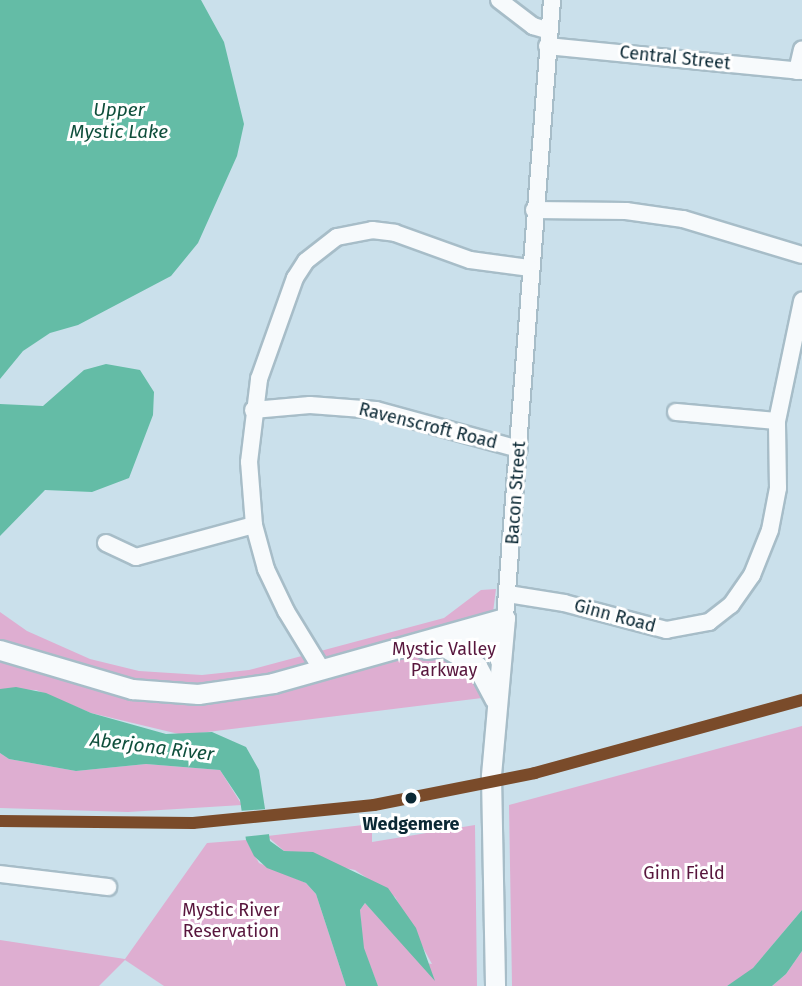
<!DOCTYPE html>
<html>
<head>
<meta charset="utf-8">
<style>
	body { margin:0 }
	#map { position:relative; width:802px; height:986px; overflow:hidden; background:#cae0eb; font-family:"Fira Sans",sans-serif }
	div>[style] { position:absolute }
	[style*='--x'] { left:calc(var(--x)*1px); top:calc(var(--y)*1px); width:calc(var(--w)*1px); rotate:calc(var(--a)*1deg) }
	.green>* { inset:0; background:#deaed1 }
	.water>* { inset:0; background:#64bca6 }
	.pier>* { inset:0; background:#cae0eb }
	.roads { filter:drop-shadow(2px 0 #a7bdc8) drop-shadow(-2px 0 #a7bdc8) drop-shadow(0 2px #a7bdc8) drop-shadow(0 -2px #a7bdc8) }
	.minor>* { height:16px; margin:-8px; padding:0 8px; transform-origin:8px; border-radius:8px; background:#f7fafc }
	.major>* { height:19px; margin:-9.5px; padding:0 9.5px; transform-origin:9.5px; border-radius:9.5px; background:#f7fafc }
	.rail-1>* { height:12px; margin:-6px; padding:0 6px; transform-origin:6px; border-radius:6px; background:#7a4b2a }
	.dots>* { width:19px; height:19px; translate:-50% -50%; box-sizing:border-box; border:4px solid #fff; border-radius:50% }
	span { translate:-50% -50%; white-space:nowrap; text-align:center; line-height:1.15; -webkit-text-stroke:6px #fff; paint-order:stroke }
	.street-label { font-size:18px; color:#0b2834 }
	.park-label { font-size:18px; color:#58163d }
	.stop-label { font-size:18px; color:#0b2834; font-weight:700 }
	.water-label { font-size:19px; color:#0f4f3c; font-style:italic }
</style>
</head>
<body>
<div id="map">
	<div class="green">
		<i style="clip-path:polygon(496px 589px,482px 698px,183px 735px,91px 713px,36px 690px,0 689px,0 612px,27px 631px,90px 659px,139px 671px,202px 675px,249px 670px,444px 618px,481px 590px)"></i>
		<i style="clip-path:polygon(802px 726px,802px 910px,749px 973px,727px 986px,512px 986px,509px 805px)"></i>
		<i style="clip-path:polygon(0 753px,9px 759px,76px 771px,146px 764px,220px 770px,242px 805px,128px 812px,0 808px)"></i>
		<i style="clip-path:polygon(372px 824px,372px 842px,475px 825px,477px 986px,378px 986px,363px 948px,360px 910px,365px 903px,420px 962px,432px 964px,395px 897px,355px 870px,334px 866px,318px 855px,284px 851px,267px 836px)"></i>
		<i style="clip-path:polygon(246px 840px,259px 863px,306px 883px,316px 894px,346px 986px,164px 986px,125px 960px,99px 986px,0 986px,0 940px,125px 959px,207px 843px)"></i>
		<i style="clip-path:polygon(802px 951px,802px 986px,772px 986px,786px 974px)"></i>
	</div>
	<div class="water">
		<i style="clip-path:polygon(0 0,201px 0,224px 42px,244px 124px,237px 156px,198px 243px,171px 276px,78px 325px,50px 333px,23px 351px,0 379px)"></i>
		<i style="clip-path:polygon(106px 364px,140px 370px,154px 392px,153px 415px,129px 478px,92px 492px,45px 490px,0 536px,0 404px,43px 406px,84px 370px)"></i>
		<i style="clip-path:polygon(16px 687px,46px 693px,91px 713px,166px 734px,212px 732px,246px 747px,259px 770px,270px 841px,284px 851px,313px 852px,388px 888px,416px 928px,435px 981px,365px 903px,360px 910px,364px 948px,378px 986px,346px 986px,316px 894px,306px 883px,267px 868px,254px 856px,246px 840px,240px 800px,220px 770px,146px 764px,76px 771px,9px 759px,0 753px,0 689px)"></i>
		<i style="clip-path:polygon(802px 910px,802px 951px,786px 974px,772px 986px,727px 986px,753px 968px)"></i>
	</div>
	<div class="pier">
		<i style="clip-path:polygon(268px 809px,270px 834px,242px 837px,239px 811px)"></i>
	</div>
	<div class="roads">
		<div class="minor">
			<i style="--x:499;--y:0;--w:43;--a:37.4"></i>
			<i style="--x:533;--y:26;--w:17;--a:17"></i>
			<i style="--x:547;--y:46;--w:256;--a:5.6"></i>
			<i style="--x:797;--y:71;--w:22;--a:-77"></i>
			<i style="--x:534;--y:210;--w:92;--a:0.6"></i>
			<i style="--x:626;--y:211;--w:58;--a:8"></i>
			<i style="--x:683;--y:219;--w:124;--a:16.8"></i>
			<i style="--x:253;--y:410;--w:57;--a:-5"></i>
			<i style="--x:310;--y:405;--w:66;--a:4.3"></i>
			<i style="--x:376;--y:410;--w:148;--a:15.3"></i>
			<i style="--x:676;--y:412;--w:101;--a:5.1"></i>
			<i style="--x:106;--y:543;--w:33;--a:25"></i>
			<i style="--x:136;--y:557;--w:122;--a:-15.2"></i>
			<i style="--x:508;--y:594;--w:57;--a:9.1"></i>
			<i style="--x:564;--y:603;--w:106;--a:14.8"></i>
			<i style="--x:666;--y:630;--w:44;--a:-10.5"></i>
			<i style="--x:709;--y:622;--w:28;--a:-38"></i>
			<i style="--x:731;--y:605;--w:37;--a:-55"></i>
			<i style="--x:752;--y:575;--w:48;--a:-68.2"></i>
			<i style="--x:770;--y:530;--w:43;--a:-79.2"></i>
			<i style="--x:778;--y:488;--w:67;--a:-90.9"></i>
			<i style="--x:777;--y:421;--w:123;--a:-78.2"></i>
			<i style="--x:505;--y:618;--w:620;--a:-85.65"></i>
			<i style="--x:322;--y:670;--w:69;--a:-121.4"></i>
			<i style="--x:286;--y:611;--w:47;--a:-115.5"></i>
			<i style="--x:266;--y:569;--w:46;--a:-105.3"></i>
			<i style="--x:254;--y:525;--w:63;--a:-94.5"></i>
			<i style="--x:249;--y:462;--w:84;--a:-83.1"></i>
			<i style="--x:259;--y:379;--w:107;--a:-70.4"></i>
			<i style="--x:295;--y:278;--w:20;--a:-57"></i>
			<i style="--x:306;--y:261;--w:39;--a:-38"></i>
			<i style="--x:337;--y:237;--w:36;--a:-11"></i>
			<i style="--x:372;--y:230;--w:23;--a:7"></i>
			<i style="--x:395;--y:233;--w:80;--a:19.8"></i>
			<i style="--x:470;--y:260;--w:61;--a:7.6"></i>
			<i style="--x:0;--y:874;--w:109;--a:6.9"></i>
		</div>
		<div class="major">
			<i style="--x:446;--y:648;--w:36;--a:30"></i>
			<i style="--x:477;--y:666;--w:38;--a:62"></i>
			<i style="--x:426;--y:649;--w:77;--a:-8.2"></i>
			<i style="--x:0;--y:650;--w:138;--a:16.5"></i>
			<i style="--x:132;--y:689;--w:66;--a:4.3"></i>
			<i style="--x:198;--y:694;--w:76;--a:-8.3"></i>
			<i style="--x:273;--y:683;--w:241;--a:-15.7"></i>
			<i style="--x:505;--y:618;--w:159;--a:95.1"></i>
			<i style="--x:491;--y:776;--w:210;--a:88.9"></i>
		</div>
	</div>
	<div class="rail-1">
		<i style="--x:0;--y:821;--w:193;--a:0.6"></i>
		<i style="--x:193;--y:823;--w:182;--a:-5.7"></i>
		<i style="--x:374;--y:805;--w:164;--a:-11.2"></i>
		<i style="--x:535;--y:773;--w:277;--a:-15.3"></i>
	</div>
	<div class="dots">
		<i style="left:411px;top:798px;background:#0b2834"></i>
	</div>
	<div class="street-label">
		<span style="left:675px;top:58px;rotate:6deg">Central Street</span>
		<span style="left:428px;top:426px;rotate:14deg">Ravenscroft Road</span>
		<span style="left:516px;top:493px;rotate:-86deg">Bacon Street</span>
		<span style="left:615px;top:616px;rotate:15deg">Ginn Road</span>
	</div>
	<div class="park-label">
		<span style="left:444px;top:660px">Mystic Valley<br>Parkway</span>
		<span style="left:684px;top:873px">Ginn Field</span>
		<span style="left:231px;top:921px">Mystic River<br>Reservation</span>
	</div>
	<div class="stop-label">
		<span style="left:411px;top:824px">Wedgemere</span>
	</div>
	<div class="water-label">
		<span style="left:119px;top:121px">Upper<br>Mystic Lake</span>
		<span style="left:152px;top:747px;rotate:7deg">Aberjona River</span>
	</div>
</div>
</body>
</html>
